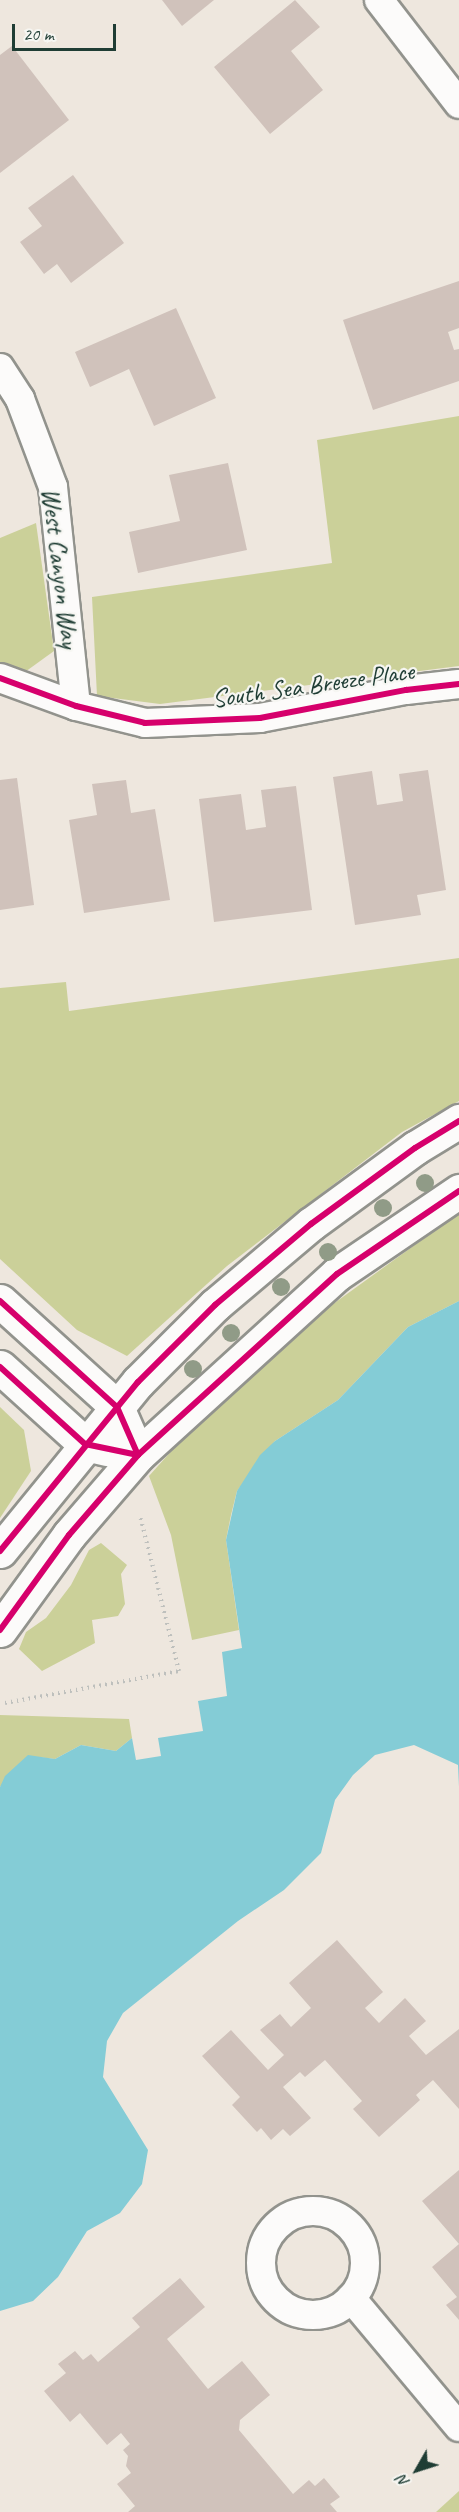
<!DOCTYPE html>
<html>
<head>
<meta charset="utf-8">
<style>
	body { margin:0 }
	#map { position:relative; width:459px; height:2512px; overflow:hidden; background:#eee7de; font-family:Caveat,sans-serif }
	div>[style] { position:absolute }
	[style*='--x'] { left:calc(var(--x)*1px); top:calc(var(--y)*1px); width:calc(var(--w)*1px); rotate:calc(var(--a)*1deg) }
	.green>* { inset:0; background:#cbd099 }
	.water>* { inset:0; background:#84ccd6 }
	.building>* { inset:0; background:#d0c2bb }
	.path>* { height:4px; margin-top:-2px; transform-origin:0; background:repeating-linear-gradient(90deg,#bec0bd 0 1.5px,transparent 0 6px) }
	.roads { filter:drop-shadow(2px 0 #92938d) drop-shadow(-2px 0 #92938d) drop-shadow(0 2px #92938d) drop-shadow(0 -2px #92938d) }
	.street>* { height:28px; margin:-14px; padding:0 14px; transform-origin:14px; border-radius:14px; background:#fcfbfa }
	.street>.ring { margin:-14px; padding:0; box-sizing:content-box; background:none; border:28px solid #fcfbfa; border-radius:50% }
	.secondary>* { height:33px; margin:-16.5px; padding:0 16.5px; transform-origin:16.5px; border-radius:16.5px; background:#fcfbfa }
	.cycleway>* { height:6px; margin:-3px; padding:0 3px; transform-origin:3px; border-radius:3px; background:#d6006c }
	.trees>* { width:18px; height:18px; margin:-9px; border-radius:50%; background:#909b87 }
	span { translate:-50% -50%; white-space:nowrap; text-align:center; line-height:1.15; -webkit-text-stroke:4.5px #f6f6f2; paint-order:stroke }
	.street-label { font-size:26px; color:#1f3d34 }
	.north { position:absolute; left:387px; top:2440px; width:60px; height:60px; -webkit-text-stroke:4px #f6f6f2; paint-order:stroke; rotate:231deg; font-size:16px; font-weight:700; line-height:24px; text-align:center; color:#1f3d34 }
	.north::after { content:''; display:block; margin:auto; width:21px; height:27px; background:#1f3d34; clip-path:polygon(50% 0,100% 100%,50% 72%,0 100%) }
	.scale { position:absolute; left:12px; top:24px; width:104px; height:27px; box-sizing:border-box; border:3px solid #1f3d34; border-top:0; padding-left:8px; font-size:18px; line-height:21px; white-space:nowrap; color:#1f3d34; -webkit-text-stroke:4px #f6f6f2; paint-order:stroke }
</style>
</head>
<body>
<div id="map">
	<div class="green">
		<i style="clip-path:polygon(459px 416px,459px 666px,160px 704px,97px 696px,92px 597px,332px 563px,317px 440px)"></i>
		<i style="clip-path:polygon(36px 523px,54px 651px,25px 672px,0 664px,0 538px)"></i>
		<i style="clip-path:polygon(459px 958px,459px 1101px,402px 1132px,227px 1266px,127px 1356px,77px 1330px,0 1259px,0 988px,66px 982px,69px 1011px)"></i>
		<i style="clip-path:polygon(459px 1213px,459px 1301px,408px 1327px,338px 1400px,275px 1441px,237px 1491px,231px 1515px,226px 1540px,239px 1630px,192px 1640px,171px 1535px,149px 1476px,219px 1398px,293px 1333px)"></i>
		<i style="clip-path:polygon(0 1407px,24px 1430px,31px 1471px,0 1518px)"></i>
		<i style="clip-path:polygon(101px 1543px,127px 1565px,121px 1574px,125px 1604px,118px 1616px,92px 1620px,95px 1643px,42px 1671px,19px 1649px,26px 1632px,46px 1618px,71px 1585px,89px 1550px)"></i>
		<i style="clip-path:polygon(0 1715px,129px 1719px,132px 1738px,116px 1751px,81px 1745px,55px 1759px,28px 1756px,0 1787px)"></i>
		<i style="clip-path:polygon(459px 2491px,459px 2512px,436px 2512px)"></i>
	</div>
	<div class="water">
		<i style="clip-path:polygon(459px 1301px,459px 1787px,458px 1765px,414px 1745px,375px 1755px,353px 1775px,335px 1800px,321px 1853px,284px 1890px,238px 1921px,123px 2013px,107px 2041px,103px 2077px,148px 2150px,142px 2184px,120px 2213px,87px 2231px,58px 2277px,33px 2301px,0 2311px,0 1787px,5px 1776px,28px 1755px,55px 1759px,81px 1745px,116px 1751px,132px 1738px,136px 1760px,161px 1756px,158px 1738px,203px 1731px,198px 1701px,227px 1696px,222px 1652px,242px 1648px,226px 1540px,237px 1491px,260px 1455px,275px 1441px,338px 1400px,408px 1327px)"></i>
	</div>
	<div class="building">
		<i style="clip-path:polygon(162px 0,214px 0,182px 26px)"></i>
		<i style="clip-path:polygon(295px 0,320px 27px,291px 51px,323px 90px,270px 134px,214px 67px)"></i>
		<i style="clip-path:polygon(12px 46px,69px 120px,0 173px,0 55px)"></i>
		<i style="clip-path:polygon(73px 175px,124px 243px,71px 283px,57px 264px,44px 274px,20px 242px,42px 226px,28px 208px)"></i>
		<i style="clip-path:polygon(459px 281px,459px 328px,448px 332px,454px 350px,459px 349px,459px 381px,373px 410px,343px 320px)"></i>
		<i style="clip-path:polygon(176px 308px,216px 398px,154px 426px,129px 369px,90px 387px,75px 352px)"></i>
		<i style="clip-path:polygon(228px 463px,247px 550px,138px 573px,129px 532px,180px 521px,169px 475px)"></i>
		<i style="clip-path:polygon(428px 770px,446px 890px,417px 895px,421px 915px,355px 925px,333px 777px,372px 771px,377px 805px,403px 801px,399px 774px)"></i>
		<i style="clip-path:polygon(17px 778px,34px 905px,0 910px,0 780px)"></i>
		<i style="clip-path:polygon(126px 780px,131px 813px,155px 809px,170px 900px,84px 913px,69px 820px,97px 815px,92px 784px)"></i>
		<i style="clip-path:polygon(296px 786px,312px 910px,214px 922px,199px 799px,241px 794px,246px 830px,266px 827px,261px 790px)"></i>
		<i style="clip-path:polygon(337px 1940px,383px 1992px,365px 2008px,379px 2023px,405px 1998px,426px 2021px,409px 2036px,426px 2055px,459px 2029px,459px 2109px,433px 2080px,416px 2095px,420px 2100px,379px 2137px,353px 2109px,362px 2101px,325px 2060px,305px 2077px,300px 2072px,283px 2087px,311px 2118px,290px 2136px,283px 2129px,271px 2140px,261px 2128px,257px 2132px,232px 2105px,240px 2097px,202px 2056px,231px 2030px,268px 2070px,284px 2055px,260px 2030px,280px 2014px,291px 2027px,311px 2008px,289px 1983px)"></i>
		<i style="clip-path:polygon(459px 2170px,459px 2320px,446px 2305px,457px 2297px,432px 2267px,459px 2244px,422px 2201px)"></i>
		<i style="clip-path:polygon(180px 2278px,205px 2307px,167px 2339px,208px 2389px,242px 2361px,270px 2395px,240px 2420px,239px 2430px,293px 2494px,309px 2480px,315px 2486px,324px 2478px,340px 2497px,330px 2504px,337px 2512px,128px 2512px,135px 2506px,117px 2484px,131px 2473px,126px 2466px,128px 2456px,123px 2450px,130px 2444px,121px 2433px,107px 2445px,80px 2413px,70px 2422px,44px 2391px,66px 2373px,58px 2364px,75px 2351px,83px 2360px,91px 2354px,98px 2362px,140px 2327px,132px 2318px)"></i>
	</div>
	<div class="path">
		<i style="--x:5;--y:1703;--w:177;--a:-10.4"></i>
		<i style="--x:179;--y:1671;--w:160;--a:-104.1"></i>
	</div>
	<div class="roads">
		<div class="street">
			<i style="--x:379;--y:0;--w:131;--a:52.4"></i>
			<i style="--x:0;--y:368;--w:37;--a:57"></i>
			<i style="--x:20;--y:399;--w:94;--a:69.4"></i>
			<i style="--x:53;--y:487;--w:220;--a:84"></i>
			<i style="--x:0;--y:678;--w:81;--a:20.2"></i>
			<i style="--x:76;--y:706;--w:71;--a:13.8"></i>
			<i style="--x:145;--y:723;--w:115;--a:-2.5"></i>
			<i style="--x:260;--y:718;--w:149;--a:-10.9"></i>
			<i style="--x:406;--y:690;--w:53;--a:-6.5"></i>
			<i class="ring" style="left:261px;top:2211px;width:76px;height:76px"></i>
			<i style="--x:351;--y:2298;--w:168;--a:50.1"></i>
		</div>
		<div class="secondary">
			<i style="--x:0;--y:1301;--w:158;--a:42.2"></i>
			<i style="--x:117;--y:1407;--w:52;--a:66.4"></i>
			<i style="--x:0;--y:1367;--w:115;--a:42.2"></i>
			<i style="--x:85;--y:1444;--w:23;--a:13"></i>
			<i style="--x:0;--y:1551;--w:218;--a:-50.8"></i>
			<i style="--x:138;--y:1382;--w:109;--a:-45"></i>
			<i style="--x:215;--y:1305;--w:126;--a:-40.2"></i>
			<i style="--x:311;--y:1224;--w:129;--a:-36.2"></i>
			<i style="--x:415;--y:1148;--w:52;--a:-31.5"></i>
			<i style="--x:0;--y:1630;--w:117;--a:-54"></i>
			<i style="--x:69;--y:1535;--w:106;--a:-49.2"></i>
			<i style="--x:138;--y:1455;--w:269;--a:-42.3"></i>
			<i style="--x:337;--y:1274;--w:148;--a:-34.2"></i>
		</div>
	</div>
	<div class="cycleway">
		<i style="--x:0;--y:678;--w:81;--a:20.2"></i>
		<i style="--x:76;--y:706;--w:71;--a:13.8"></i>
		<i style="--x:145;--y:723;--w:115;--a:-2.5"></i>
		<i style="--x:260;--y:718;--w:149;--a:-10.9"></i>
		<i style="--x:406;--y:690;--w:53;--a:-6.5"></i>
		<i style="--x:0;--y:1301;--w:158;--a:42.2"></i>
		<i style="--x:117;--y:1407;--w:52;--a:66.4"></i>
		<i style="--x:0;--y:1367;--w:115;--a:42.2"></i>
		<i style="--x:85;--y:1444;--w:54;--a:11.7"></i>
		<i style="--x:0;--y:1551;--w:218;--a:-50.8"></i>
		<i style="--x:138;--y:1382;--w:109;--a:-45"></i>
		<i style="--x:215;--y:1305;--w:126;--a:-40.2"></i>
		<i style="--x:311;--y:1224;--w:129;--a:-36.2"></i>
		<i style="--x:415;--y:1148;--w:52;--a:-31.5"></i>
		<i style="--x:0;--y:1630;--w:117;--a:-54"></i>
		<i style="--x:69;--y:1535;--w:106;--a:-49.2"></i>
		<i style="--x:138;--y:1455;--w:269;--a:-42.3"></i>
		<i style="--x:337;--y:1274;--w:148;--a:-34.2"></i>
	</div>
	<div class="trees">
		<i style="left:425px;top:1183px"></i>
		<i style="left:383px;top:1208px"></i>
		<i style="left:328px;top:1252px"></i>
		<i style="left:281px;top:1287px"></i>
		<i style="left:231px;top:1333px"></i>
		<i style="left:193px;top:1369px"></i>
	</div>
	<div class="street-label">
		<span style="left:60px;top:568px;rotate:83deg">West Canyon Way</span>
		<span style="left:313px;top:685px;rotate:-8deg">South Sea Breeze Place</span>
	</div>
	<div class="north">N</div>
	<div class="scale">20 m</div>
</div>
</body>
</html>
